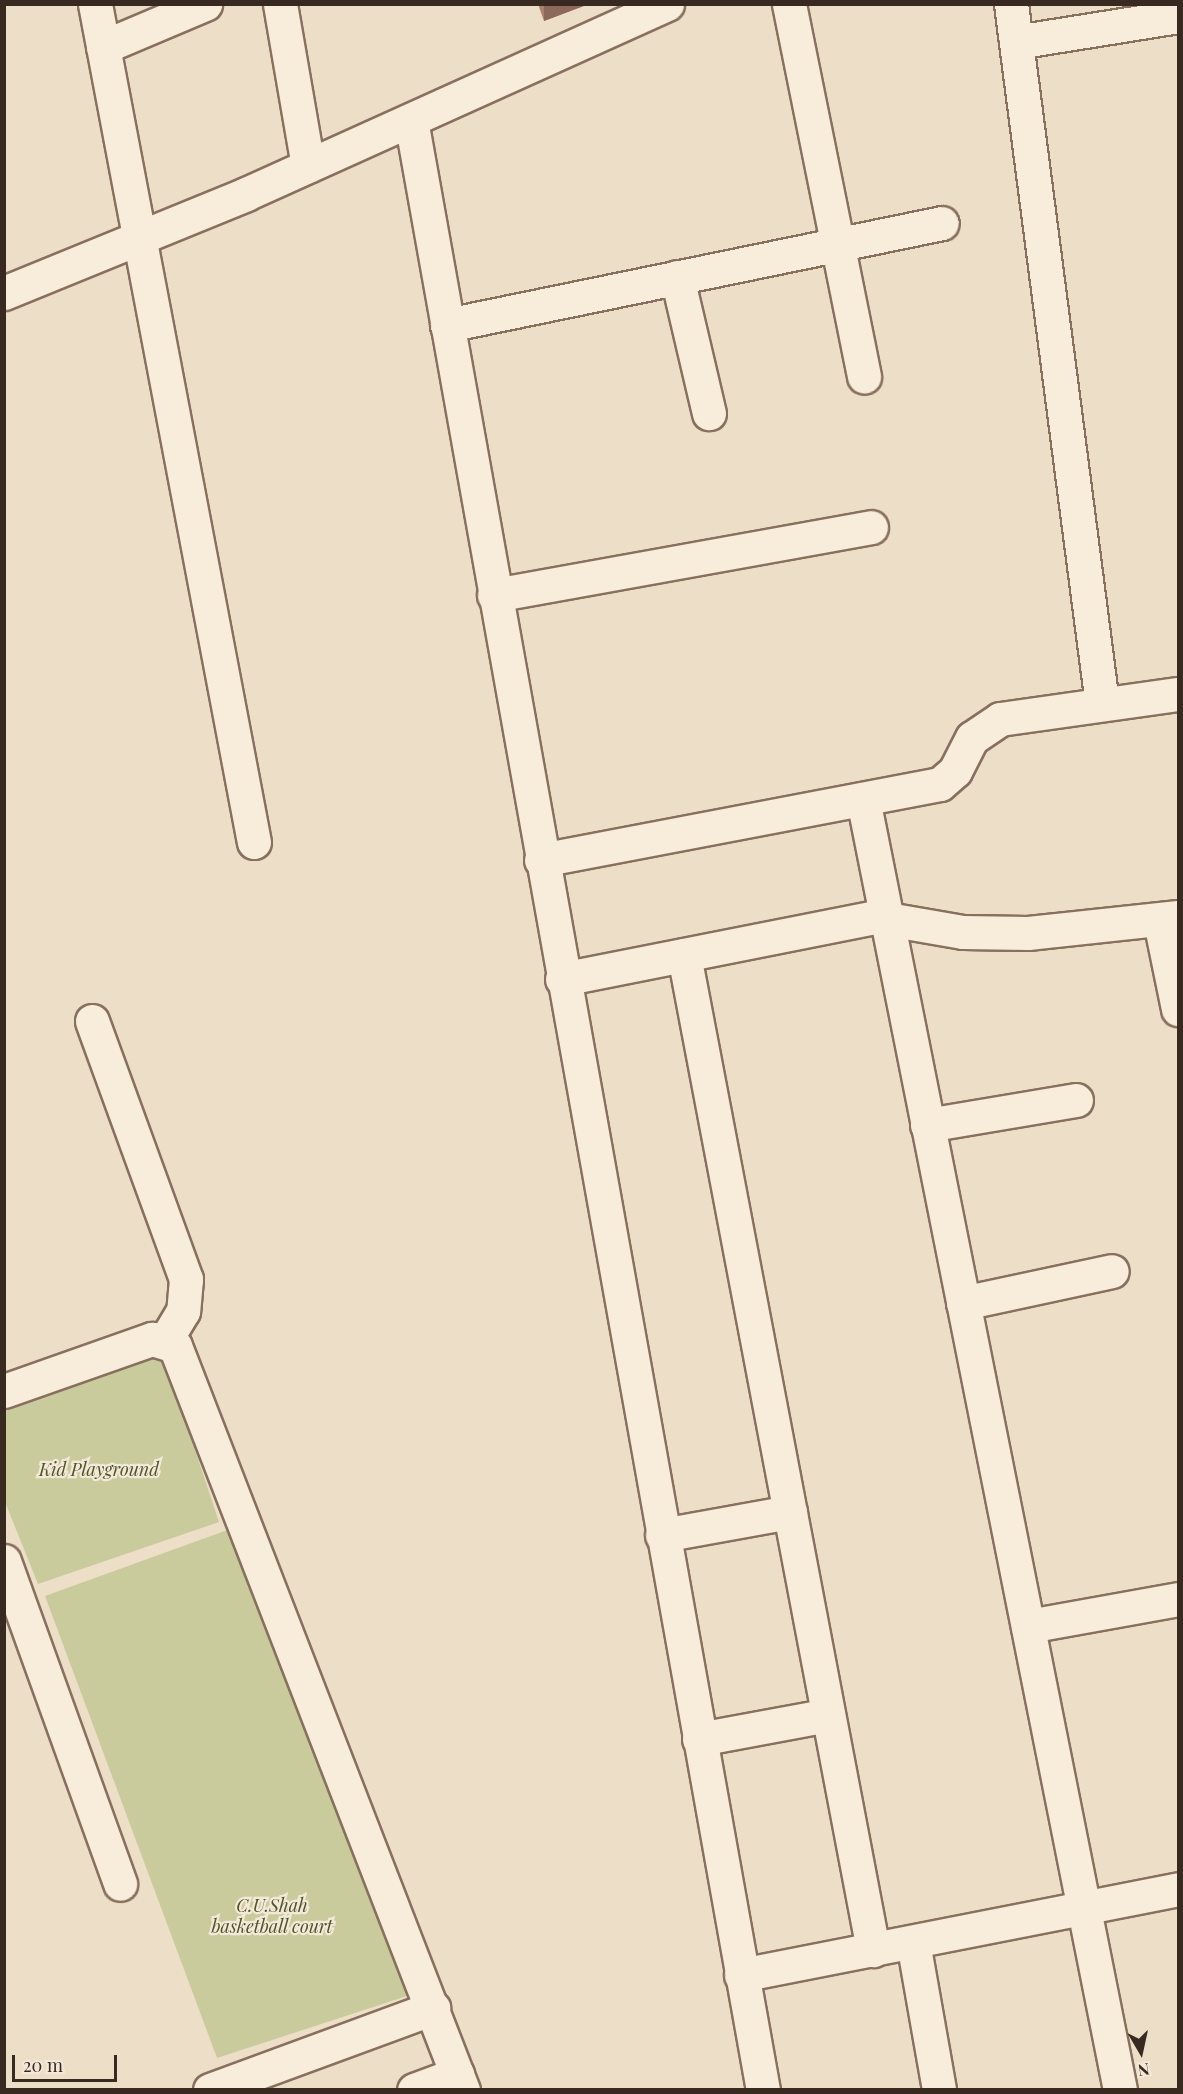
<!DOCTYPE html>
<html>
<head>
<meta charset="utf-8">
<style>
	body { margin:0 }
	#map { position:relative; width:1183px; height:2094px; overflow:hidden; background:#eddec8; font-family:"Playfair Display",serif }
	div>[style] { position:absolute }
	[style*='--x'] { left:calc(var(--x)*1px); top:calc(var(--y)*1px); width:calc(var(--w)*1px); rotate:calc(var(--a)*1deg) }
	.green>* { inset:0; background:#cacb9c }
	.roads { filter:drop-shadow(2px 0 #88705e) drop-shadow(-2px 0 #88705e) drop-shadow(0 2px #88705e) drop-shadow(0 -2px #88705e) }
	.minor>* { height:33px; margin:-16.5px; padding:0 16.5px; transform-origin:16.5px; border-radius:16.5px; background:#f8ecdb }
	.wall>* { inset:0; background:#ad816e }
	.shaded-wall>* { inset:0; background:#8d695a }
	span { translate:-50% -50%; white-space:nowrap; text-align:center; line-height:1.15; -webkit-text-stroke:4.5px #f4e9d8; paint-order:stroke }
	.park-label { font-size:18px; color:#4e5528; font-style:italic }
	.frame { position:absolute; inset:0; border:6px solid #392a21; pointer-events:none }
	.north { position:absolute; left:1111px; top:2022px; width:60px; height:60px; -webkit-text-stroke:4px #f4e9d8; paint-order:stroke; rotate:171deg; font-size:16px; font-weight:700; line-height:24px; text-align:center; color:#392a21 }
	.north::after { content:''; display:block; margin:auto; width:21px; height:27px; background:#392a21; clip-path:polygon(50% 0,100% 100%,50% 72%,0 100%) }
	.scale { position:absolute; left:12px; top:2055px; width:105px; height:27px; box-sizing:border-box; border:3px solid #392a21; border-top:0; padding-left:8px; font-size:18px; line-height:21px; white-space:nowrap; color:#392a21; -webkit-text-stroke:4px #f4e9d8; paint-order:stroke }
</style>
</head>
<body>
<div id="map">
	<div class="green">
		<i style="clip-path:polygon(162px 1350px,219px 1522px,38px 1584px,5px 1502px,5px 1409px)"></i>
		<i style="clip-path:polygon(233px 1528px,410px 1995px,217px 2058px,45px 1596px)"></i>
	</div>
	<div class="roads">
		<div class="minor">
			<i style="--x:95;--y:4;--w:853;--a:79.26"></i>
			<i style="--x:280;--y:4;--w:164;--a:80.2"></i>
			<i style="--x:789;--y:4;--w:380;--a:78.6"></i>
			<i style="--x:1011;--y:4;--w:706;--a:82.59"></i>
			<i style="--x:1016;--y:42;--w:164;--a:-9.1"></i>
			<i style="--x:103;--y:47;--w:111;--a:-22.9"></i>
			<i style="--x:411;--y:120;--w:2001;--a:79.87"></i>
			<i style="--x:677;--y:277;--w:140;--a:76.8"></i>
			<i style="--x:4;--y:293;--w:261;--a:-22.2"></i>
			<i style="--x:246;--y:194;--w:462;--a:-24.3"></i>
			<i style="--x:447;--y:325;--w:505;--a:-11.64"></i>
			<i style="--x:494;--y:595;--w:383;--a:-10.2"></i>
			<i style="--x:863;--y:799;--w:1316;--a:78.74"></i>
			<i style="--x:541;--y:860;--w:406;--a:-10.8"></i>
			<i style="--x:940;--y:784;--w:20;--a:-41"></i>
			<i style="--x:955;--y:771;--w:37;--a:-63"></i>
			<i style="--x:972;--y:738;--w:34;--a:-34"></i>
			<i style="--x:1000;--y:719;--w:180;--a:-8"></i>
			<i style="--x:1160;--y:921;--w:90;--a:78.4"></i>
			<i style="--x:684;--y:955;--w:1013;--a:79.24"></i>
			<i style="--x:562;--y:979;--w:320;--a:-11.2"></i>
			<i style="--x:876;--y:917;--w:88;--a:9.8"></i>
			<i style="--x:963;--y:932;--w:65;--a:0.9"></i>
			<i style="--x:1028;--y:933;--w:151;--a:-6.1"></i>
			<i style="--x:92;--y:1021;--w:275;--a:70"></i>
			<i style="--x:186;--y:1279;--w:32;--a:95"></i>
			<i style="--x:183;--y:1311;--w:33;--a:121"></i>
			<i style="--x:927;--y:1125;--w:151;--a:-9.5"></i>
			<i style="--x:963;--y:1303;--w:152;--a:-12.1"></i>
			<i style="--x:4;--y:1391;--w:157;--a:-19.4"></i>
			<i style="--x:152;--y:1339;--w:24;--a:17"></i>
			<i style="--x:175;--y:1346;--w:798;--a:68.84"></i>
			<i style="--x:662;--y:1535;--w:130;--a:-10.2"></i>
			<i style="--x:4;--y:1561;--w:343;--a:70.2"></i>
			<i style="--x:1028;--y:1626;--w:152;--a:-10.2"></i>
			<i style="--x:699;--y:1739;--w:131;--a:-10.5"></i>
			<i style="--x:913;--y:1942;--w:150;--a:80"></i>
			<i style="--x:741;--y:1975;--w:445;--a:-11.1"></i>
			<i style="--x:210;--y:2090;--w:238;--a:-20.2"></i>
			<i style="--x:414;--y:2090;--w:46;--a:-20.4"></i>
		</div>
	</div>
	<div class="wall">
		<i style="clip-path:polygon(538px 4px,589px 4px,544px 21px)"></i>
	</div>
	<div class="shaded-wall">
		<i style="clip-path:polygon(549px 4px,589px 4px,544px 21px,544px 6px)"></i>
	</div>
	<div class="park-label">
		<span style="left:99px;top:1469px">Kid Playground</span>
		<span style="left:272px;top:1916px">C.U.Shah<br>basketball court</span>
	</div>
	<div class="frame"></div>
	<div class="north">N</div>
	<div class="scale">20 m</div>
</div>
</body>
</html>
